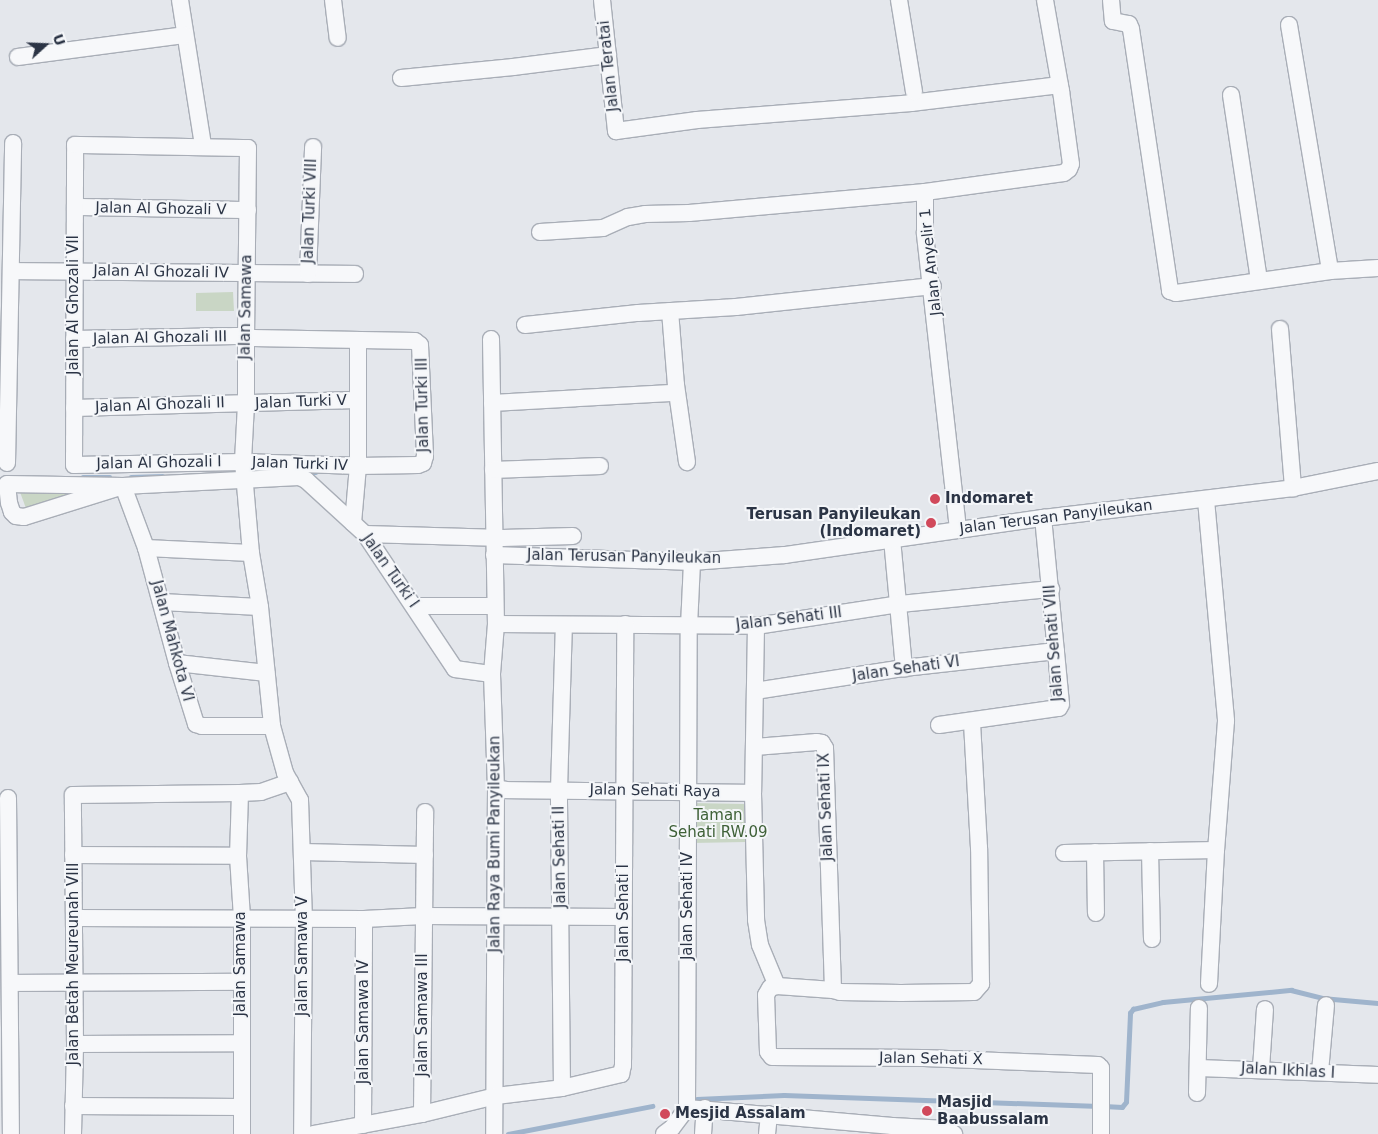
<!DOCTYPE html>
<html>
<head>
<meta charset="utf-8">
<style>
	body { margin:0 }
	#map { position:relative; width:1378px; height:1134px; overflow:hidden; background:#e4e7ec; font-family:"DejaVu Sans",sans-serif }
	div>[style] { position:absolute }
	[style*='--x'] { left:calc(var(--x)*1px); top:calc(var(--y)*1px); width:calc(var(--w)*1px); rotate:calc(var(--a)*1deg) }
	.green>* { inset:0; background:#c9d6c5 }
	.stream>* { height:4.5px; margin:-2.25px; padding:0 2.25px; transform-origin:2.25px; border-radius:2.25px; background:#9fb4cc }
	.roads { filter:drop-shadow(1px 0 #a9aeb7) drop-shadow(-1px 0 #a9aeb7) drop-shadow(0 1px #a9aeb7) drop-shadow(0 -1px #a9aeb7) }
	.minor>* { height:16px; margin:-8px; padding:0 8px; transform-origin:8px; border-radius:8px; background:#f7f8fa }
	.dots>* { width:14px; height:14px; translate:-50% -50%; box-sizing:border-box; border:2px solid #f4f6f9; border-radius:50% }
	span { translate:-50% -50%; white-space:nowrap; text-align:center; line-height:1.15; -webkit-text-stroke:4px #f4f6f9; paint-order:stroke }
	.street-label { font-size:15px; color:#2b3445 }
	.poi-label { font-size:15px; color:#2b3445; font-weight:700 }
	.left { translate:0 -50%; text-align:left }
	.right { translate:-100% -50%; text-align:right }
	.park-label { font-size:15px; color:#3f6138 }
	.north { position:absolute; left:20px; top:20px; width:50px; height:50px; -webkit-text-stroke:4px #f4f6f9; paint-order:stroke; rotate:70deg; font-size:14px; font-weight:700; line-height:20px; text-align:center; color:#2b3445 }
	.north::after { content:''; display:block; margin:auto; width:18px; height:22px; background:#2b3445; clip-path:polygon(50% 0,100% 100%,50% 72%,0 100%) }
</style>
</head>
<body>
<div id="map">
	<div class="green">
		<i style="clip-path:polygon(233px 292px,234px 311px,196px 311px,196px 293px)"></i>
		<i style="clip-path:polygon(17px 484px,104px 487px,27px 511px)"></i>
		<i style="clip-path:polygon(690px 803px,744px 804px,746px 842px,692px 843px)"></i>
	</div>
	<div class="stream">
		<i style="--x:305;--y:473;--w:11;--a:0"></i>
		<i style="--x:83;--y:477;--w:27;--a:0"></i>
		<i style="--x:131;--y:477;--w:31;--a:-2"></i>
		<i style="--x:697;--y:1099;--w:87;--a:-2.6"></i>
		<i style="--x:784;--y:1095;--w:315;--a:2"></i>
		<i style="--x:1104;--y:1106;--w:18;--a:3"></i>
		<i style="--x:1122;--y:1107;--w:6;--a:-51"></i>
		<i style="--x:1126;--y:1102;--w:89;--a:-87.4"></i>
		<i style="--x:1130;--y:1013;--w:5;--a:-53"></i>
		<i style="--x:1133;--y:1009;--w:31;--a:-13"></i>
		<i style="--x:1163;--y:1002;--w:129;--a:-5.4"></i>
		<i style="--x:1291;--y:990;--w:32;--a:14"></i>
		<i style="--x:1322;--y:998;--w:56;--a:5.1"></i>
		<i style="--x:508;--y:1134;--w:147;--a:-11"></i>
	</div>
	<div class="roads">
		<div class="minor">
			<i style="--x:180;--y:0;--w:148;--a:81"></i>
			<i style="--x:333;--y:0;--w:38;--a:83"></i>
			<i style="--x:602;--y:0;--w:132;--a:83.9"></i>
			<i style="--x:616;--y:131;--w:82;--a:-7.7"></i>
			<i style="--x:697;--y:120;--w:215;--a:-4.5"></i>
			<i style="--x:911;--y:103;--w:150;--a:-6.9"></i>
			<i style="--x:899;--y:0;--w:93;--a:80.7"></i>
			<i style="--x:1111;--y:0;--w:21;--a:85"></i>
			<i style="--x:1113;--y:21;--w:16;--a:11"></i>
			<i style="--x:1129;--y:24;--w:5;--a:68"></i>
			<i style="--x:1131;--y:29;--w:265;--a:81.5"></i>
			<i style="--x:1170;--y:291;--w:6;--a:18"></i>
			<i style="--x:1176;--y:293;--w:156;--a:-8.1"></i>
			<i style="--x:1330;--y:271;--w:48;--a:-3.6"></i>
			<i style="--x:1289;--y:25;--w:249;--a:80.5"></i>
			<i style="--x:18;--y:57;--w:167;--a:-7.5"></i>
			<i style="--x:401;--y:78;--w:113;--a:-5.6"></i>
			<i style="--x:513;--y:67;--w:96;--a:-7.2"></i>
			<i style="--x:1231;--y:95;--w:188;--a:81.4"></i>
			<i style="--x:75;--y:207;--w:173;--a:1"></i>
			<i style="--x:540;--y:232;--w:63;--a:-3.6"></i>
			<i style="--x:603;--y:228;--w:27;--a:-24"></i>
			<i style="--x:628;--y:217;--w:17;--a:-10"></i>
			<i style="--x:645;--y:214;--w:44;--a:-1.3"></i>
			<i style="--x:689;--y:213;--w:237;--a:-5.1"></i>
			<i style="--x:11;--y:271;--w:344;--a:0.5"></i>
			<i style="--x:308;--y:274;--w:127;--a:-87.7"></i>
			<i style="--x:670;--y:311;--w:74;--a:85.4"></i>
			<i style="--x:676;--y:385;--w:78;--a:81.9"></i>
			<i style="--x:525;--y:325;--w:114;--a:-6.1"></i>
			<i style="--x:638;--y:313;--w:98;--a:-3.5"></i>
			<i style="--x:736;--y:307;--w:198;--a:-6.1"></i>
			<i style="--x:1280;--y:329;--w:160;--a:85.3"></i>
			<i style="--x:74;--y:339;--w:162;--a:-1.1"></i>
			<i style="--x:236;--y:336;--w:10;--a:6"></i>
			<i style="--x:246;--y:337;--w:7;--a:8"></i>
			<i style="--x:253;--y:338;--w:162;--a:1.1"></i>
			<i style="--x:415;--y:341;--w:6;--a:39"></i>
			<i style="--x:420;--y:345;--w:111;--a:87.4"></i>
			<i style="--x:425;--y:456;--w:7;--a:106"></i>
			<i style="--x:423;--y:463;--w:5;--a:158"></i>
			<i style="--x:418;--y:465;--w:60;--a:179"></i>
			<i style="--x:358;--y:466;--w:115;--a:-178"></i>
			<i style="--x:243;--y:462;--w:169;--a:179"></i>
			<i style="--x:74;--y:465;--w:320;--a:-89.8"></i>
			<i style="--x:75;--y:145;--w:173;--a:1"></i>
			<i style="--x:248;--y:148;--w:189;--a:90.6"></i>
			<i style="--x:246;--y:337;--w:67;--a:90"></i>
			<i style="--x:246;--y:404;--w:58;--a:93"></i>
			<i style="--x:243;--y:462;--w:91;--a:85"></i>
			<i style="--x:251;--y:553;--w:55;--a:80.5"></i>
			<i style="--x:260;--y:607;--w:120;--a:84.2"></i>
			<i style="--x:272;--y:726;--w:49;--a:74.5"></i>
			<i style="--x:285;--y:773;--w:31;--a:61"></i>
			<i style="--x:300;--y:800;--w:119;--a:88.1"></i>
			<i style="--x:304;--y:919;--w:215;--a:90.5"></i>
			<i style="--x:491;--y:339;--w:285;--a:89"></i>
			<i style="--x:496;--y:624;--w:50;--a:94.6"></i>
			<i style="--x:492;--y:674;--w:114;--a:88"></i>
			<i style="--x:496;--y:788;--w:346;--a:90.3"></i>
			<i style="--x:492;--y:403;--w:179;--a:-3.2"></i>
			<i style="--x:74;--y:408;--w:283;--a:-1.6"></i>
			<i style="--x:7;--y:463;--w:320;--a:-88.9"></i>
			<i style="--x:493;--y:470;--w:107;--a:-2.1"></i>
			<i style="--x:123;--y:486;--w:104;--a:162.6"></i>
			<i style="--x:24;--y:517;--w:8;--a:-173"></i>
			<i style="--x:16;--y:516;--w:6;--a:-135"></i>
			<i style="--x:12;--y:512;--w:9;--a:-108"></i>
			<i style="--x:9;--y:503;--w:19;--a:-96"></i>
			<i style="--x:7;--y:484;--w:116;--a:1"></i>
			<i style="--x:123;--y:486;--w:176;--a:-2.9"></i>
			<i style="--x:299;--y:477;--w:8;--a:23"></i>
			<i style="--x:306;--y:480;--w:80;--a:42.5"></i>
			<i style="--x:365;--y:534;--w:162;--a:56.3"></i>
			<i style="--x:455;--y:669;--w:37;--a:8"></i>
			<i style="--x:123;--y:486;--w:66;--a:69.6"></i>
			<i style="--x:146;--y:548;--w:119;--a:74.9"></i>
			<i style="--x:177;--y:663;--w:64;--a:72.7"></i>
			<i style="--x:196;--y:724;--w:6;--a:18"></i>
			<i style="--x:202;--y:726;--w:70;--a:0"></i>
			<i style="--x:1206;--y:500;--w:222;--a:84.8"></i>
			<i style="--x:1226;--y:721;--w:129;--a:94.4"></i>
			<i style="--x:1216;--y:850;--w:134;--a:93"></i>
			<i style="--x:353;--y:523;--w:57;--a:-85"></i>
			<i style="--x:358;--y:466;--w:126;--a:-90"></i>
			<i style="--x:958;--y:529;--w:298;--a:-96.4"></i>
			<i style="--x:925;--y:233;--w:41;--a:-90"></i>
			<i style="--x:925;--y:192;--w:140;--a:-7.8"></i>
			<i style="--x:1064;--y:173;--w:6;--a:-39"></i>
			<i style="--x:1069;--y:169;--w:5;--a:-68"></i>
			<i style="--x:1071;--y:164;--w:74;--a:-97.8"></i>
			<i style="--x:1061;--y:91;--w:92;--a:-100"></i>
			<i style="--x:365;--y:534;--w:137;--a:1.7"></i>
			<i style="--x:502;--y:538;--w:71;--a:-1.6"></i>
			<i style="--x:892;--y:539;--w:130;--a:84.7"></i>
			<i style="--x:146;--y:548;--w:105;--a:2.7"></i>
			<i style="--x:494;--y:555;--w:198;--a:2"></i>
			<i style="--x:692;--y:562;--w:93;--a:-4.3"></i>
			<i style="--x:785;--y:555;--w:261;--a:-8.2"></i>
			<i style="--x:1043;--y:518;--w:252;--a:-6.8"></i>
			<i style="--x:1293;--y:488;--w:87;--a:-11.3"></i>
			<i style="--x:161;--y:602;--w:99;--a:2.9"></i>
			<i style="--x:414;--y:606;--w:81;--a:0"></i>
			<i style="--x:496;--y:624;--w:260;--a:0.4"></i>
			<i style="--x:756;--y:626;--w:146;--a:-8.7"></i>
			<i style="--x:900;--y:604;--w:152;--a:-5.7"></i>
			<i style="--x:756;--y:626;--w:167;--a:91"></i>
			<i style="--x:753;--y:793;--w:127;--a:88.6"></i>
			<i style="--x:756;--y:920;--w:25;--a:81"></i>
			<i style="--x:760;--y:945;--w:44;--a:67.5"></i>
			<i style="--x:177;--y:663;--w:90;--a:6.4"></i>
			<i style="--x:755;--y:691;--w:151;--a:-8.8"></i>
			<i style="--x:904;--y:668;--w:153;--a:-6.4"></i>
			<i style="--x:939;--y:725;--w:121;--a:-8.1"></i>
			<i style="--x:1059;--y:708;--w:4;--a:-63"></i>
			<i style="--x:1061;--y:704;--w:187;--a:-95.5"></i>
			<i style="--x:755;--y:747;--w:62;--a:-4.6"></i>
			<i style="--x:817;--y:742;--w:5;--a:11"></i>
			<i style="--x:822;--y:743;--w:6;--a:59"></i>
			<i style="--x:825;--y:748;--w:242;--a:88.1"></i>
			<i style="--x:833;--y:990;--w:7;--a:16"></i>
			<i style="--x:840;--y:992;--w:61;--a:0.9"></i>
			<i style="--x:901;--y:993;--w:73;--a:-0.8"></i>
			<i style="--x:974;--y:992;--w:11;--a:-49"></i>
			<i style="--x:981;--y:984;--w:136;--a:-90.8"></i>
			<i style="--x:979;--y:848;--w:126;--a:-93.2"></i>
			<i style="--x:496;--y:788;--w:10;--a:11"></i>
			<i style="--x:506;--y:790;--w:247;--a:0.7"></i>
			<i style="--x:240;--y:793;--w:63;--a:91.8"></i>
			<i style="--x:238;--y:856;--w:62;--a:86.3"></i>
			<i style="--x:242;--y:918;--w:216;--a:90"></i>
			<i style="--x:8;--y:798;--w:336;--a:89.5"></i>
			<i style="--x:1150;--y:851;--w:88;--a:88.7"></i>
			<i style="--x:303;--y:852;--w:122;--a:1.4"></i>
			<i style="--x:1095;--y:852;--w:61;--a:89.1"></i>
			<i style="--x:1064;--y:853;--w:152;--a:-1.1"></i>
			<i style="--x:73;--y:855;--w:165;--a:0.3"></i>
			<i style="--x:74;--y:918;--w:290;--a:0.2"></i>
			<i style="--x:364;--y:919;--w:59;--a:-2.9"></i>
			<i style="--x:423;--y:916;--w:200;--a:0.3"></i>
			<i style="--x:11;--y:983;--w:229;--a:-0.3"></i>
			<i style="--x:833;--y:990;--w:56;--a:-175.9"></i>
			<i style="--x:777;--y:986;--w:7;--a:164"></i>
			<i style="--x:770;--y:988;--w:8;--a:120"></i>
			<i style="--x:766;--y:995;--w:57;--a:88"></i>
			<i style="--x:768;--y:1052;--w:6;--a:51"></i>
			<i style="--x:772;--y:1057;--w:152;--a:0.4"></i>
			<i style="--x:924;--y:1058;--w:174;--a:2.3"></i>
			<i style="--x:1098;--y:1065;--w:4;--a:45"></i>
			<i style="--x:1101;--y:1068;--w:66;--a:90"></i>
			<i style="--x:75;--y:1044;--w:167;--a:-0.3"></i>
			<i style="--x:1199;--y:1068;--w:179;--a:2.2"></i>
			<i style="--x:1261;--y:1069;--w:60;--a:-86.2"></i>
			<i style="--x:1320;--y:1072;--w:67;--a:-84.9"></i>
			<i style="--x:562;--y:1088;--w:298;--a:-90.6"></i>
			<i style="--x:559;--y:790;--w:164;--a:-88.3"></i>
			<i style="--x:1197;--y:1093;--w:85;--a:-88.7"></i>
			<i style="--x:73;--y:1106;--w:169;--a:0.3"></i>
			<i style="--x:687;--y:1108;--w:482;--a:-89.8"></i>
			<i style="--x:689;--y:626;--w:64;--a:-87.3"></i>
			<i style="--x:687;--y:1108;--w:206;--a:5"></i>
			<i style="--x:892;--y:1126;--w:55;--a:3.1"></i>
			<i style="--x:947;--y:1129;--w:9;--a:36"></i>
			<i style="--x:422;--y:1114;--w:302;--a:-89.4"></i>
			<i style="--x:363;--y:1125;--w:206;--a:-89.7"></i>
			<i style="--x:73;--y:1134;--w:90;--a:-88.7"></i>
			<i style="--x:75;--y:1044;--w:249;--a:-90.5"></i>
			<i style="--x:73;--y:795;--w:167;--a:-0.7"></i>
			<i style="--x:240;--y:793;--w:21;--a:-3"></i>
			<i style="--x:261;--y:792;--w:31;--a:-19"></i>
			<i style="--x:313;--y:1134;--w:111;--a:-10.4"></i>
			<i style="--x:422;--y:1114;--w:76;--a:-13.7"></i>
			<i style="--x:496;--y:1096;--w:66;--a:-6.9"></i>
			<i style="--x:562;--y:1088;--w:61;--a:-13.3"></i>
			<i style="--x:621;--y:1074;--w:9;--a:-77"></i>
			<i style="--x:623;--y:1065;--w:441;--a:-89.7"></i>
			<i style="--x:664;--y:1134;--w:10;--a:-37"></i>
			<i style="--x:672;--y:1128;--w:25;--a:-53"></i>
			<i style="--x:703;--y:1134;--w:26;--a:-86"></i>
			<i style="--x:767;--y:1134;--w:20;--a:-84"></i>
		</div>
	</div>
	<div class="dots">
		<i style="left:935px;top:499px;background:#d1495b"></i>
		<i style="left:931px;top:523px;background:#d1495b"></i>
		<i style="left:927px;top:1111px;background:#d1495b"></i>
		<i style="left:665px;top:1114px;background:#d1495b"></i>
	</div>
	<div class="street-label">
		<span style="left:609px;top:66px;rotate:-96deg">Jalan Teratai</span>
		<span style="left:161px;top:209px;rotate:1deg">Jalan Al Ghozali V</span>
		<span style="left:310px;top:211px;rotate:-88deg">Jalan Turki VIII</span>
		<span style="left:931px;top:262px;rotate:-96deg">Jalan Anyelir 1</span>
		<span style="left:161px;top:272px;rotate:1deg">Jalan Al Ghozali IV</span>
		<span style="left:74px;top:305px;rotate:-90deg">Jalan Al Ghozali VII</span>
		<span style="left:246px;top:307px;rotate:-89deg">Jalan Samawa</span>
		<span style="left:160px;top:338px;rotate:-1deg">Jalan Al Ghozali III</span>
		<span style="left:301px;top:402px;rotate:-2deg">Jalan Turki V</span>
		<span style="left:160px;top:405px;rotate:-2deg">Jalan Al Ghozali II</span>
		<span style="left:423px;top:405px;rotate:-91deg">Jalan Turki III</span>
		<span style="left:159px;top:463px;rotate:-1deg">Jalan Al Ghozali I</span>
		<span style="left:300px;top:464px;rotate:2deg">Jalan Turki IV</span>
		<span style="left:1056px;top:517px;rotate:-7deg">Jalan Terusan Panyileukan</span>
		<span style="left:624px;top:557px;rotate:1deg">Jalan Terusan Panyileukan</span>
		<span style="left:390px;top:571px;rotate:55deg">Jalan Turki I</span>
		<span style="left:789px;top:619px;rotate:-7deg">Jalan Sehati III</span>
		<span style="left:172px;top:641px;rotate:75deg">Jalan Mahkota VI</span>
		<span style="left:1054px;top:643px;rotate:-94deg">Jalan Sehati VIII</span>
		<span style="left:906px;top:669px;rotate:-8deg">Jalan Sehati VI</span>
		<span style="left:655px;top:791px;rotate:1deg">Jalan Sehati Raya</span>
		<span style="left:826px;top:807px;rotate:-92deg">Jalan Sehati IX</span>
		<span style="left:495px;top:844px;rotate:-90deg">Jalan Raya Bumi Panyileukan</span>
		<span style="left:560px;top:857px;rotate:-91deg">Jalan Sehati II</span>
		<span style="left:688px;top:906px;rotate:-90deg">Jalan Sehati IV</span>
		<span style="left:624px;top:913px;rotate:-90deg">Jalan Sehati I</span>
		<span style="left:303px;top:956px;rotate:-90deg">Jalan Samawa V</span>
		<span style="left:74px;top:964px;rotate:-90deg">Jalan Betah Meureunah VIII</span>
		<span style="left:241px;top:964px;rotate:-90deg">Jalan Samawa</span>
		<span style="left:423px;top:1015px;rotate:-90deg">Jalan Samawa III</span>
		<span style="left:364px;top:1022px;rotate:-90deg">Jalan Samawa IV</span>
		<span style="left:931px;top:1059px;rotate:1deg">Jalan Sehati X</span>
		<span style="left:1288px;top:1071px;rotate:3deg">Jalan Ikhlas I</span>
	</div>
	<div class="poi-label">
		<span class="left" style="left:945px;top:499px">Indomaret</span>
		<span class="right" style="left:921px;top:523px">Terusan Panyileukan<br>(Indomaret)</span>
		<span class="left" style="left:937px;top:1111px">Masjid<br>Baabussalam</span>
		<span class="left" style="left:675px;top:1114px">Mesjid Assalam</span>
	</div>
	<div class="park-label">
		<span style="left:718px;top:824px">Taman<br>Sehati RW.09</span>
	</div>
	<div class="north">U</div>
</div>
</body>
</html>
